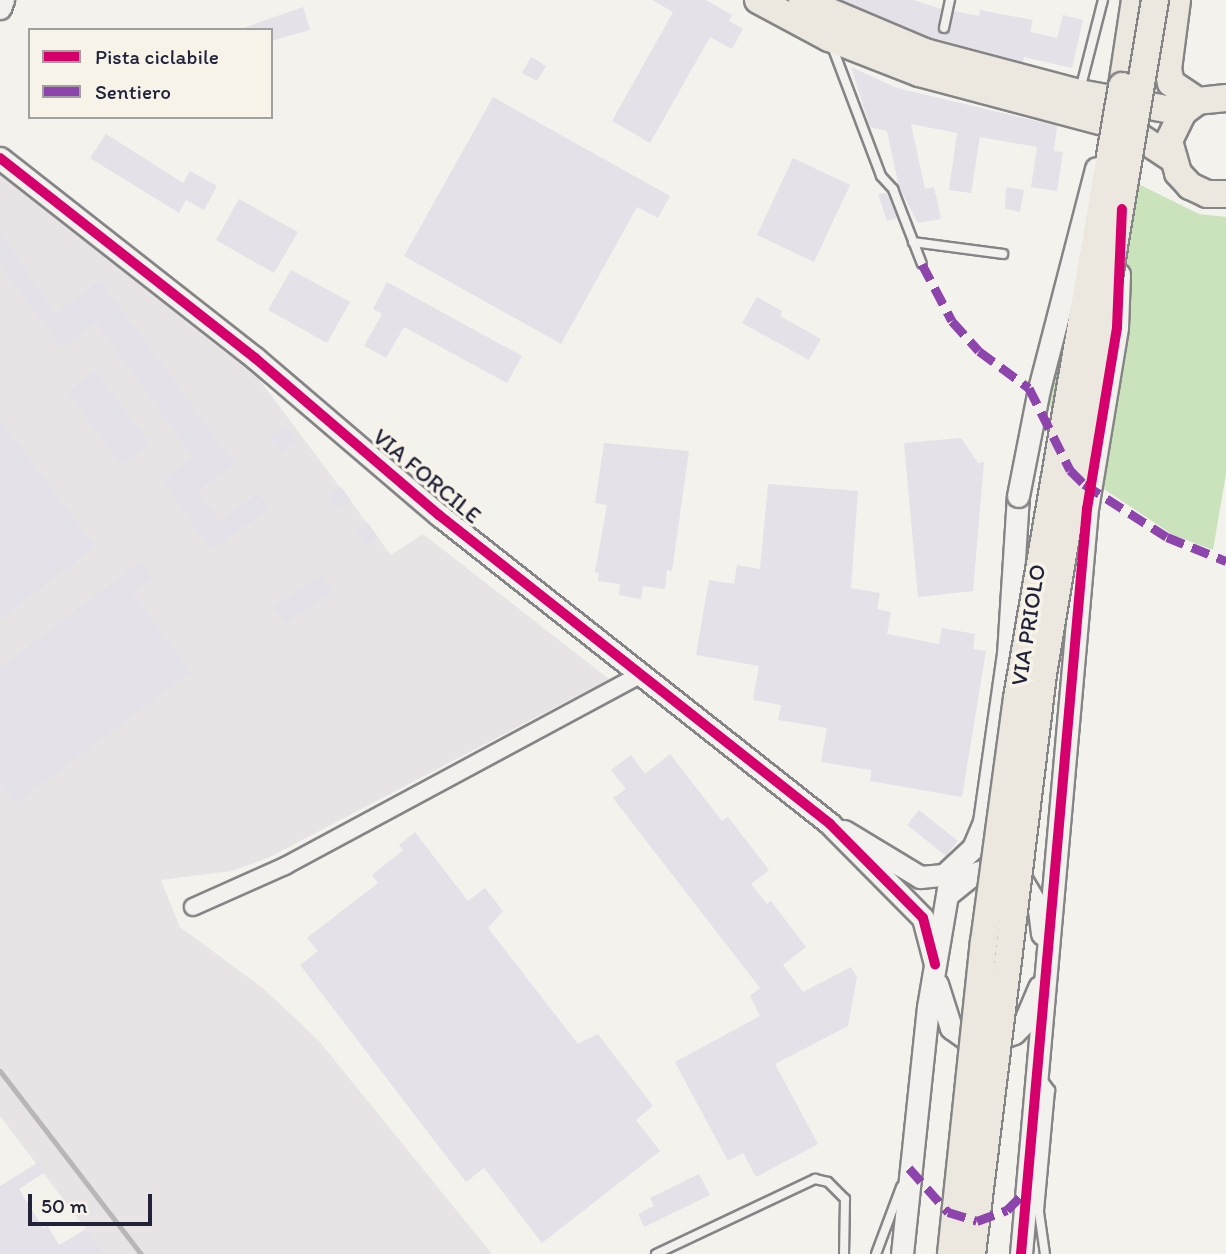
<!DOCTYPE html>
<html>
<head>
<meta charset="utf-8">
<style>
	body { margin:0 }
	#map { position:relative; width:1226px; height:1254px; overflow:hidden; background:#f4f2ec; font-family:Itim,sans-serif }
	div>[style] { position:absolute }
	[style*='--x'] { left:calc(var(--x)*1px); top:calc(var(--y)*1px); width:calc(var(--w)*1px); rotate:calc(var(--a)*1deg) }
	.built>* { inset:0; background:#e8e4e6 }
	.green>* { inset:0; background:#cbe3bd }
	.building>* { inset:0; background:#e4e1e8 }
	.roads { filter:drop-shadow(2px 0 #858486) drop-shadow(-2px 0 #858486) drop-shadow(0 2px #858486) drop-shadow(0 -2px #858486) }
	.service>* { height:8px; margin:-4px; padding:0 4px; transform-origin:4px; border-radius:4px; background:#f2f1ed }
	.minor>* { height:16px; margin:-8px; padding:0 8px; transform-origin:8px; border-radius:8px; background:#f2f1ed }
	.tertiary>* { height:21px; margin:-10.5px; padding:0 10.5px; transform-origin:10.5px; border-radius:10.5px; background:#f2f1ed }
	.primary>* { height:26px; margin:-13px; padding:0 13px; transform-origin:13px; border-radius:13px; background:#ece8df }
	.rail>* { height:5px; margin:-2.5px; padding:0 2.5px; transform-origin:2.5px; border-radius:2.5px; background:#b8b6b6 }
	.bridges { filter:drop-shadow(2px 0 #858486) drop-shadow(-2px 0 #858486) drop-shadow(0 2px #858486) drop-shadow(0 -2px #858486) }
	.tertiary-bridge>* { height:21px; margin:-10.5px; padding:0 10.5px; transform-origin:10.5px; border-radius:10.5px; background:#f2f1ed }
	.primary-bridge>* { height:26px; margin:-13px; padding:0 13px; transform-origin:13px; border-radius:13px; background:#ece8df }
	.quiet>* { height:9px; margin-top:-4.5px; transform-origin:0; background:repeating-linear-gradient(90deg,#8e44ad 0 18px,transparent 0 27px) }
	.cycleway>* { height:10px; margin:-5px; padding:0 5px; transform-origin:5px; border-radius:5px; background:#d6006c }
	span { translate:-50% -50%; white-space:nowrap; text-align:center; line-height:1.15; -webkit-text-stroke:7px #f7f3e8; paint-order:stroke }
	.street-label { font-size:23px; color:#22223b }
	.legend { position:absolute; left:28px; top:28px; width:245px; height:91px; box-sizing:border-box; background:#f7f3e8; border:2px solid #a29fa3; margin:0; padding:9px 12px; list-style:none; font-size:21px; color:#22223b }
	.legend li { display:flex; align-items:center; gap:14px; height:35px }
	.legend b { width:35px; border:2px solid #a29fa3 }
	.scale { position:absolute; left:28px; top:1194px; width:124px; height:32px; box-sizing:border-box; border:4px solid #22223b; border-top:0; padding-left:9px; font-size:21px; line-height:24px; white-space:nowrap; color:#22223b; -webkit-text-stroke:5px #f7f3e8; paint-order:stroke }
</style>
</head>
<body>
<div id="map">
	<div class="built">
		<i style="clip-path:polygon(0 174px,258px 378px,391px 555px,423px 534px,609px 679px,270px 857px,232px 871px,161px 880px,180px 927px,264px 989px,319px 1041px,492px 1254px,105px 1254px,0 1116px)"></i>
	</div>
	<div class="green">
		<i style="clip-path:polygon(1090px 160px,1199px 214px,1226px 217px,1226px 474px,1213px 550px,1173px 535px,1086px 477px,1033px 373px)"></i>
	</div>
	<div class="building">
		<i style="clip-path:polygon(652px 0,706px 0,732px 15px,729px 21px,743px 29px,732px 49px,710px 37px,650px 143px,612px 121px,673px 12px)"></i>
		<i style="clip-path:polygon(842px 0,913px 0,941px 9px,938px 29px,943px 34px,950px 30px,954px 11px,979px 16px,980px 10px,1033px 20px,1030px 32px,1057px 38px,1063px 15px,1083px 20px,1072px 68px,1024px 57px,1023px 62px,930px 37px)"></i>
		<i style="clip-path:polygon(303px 7px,310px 30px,271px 41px,271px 30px,238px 30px)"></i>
		<i style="clip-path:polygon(531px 57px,546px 66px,537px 81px,522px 73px)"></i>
		<i style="clip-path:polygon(851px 67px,897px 88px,1057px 126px,1054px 151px,1063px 152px,1057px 191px,1031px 187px,1037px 147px,980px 137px,971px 193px,949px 190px,957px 133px,911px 124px,925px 189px,934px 187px,941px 219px,918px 223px,899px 187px,887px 131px,870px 127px)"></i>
		<i style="clip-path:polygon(493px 97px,670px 196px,658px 218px,637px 207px,561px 344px,404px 256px)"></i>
		<i style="clip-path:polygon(106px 134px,183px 183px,190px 171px,217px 186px,204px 210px,186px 200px,179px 213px,90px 158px)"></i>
		<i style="clip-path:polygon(793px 158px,850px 185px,814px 262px,757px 235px)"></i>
		<i style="clip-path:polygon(1006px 187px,1024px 190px,1020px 212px,1005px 209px)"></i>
		<i style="clip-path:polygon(887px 193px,897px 218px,887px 221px,878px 194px)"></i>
		<i style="clip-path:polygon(239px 199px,298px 232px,274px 273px,216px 240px)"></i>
		<i style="clip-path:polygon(0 231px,55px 314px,100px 280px,235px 464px,198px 491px,220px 521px,258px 493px,269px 509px,212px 550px,162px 481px,194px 457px,96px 323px,62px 348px,0 266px)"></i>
		<i style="clip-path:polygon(291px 270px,350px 302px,327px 343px,268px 310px)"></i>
		<i style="clip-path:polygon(387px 282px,522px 356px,507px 383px,404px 327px,386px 358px,364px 346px,382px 314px,373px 309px)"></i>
		<i style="clip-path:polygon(757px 297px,782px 311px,780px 316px,821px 339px,809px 360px,742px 323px)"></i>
		<i style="clip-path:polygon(95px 371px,150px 443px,121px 465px,67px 392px)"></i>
		<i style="clip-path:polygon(0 420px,95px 547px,0 619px)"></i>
		<i style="clip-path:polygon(286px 425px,298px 441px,281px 453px,270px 437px)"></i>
		<i style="clip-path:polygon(961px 438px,978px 463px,984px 462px,973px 591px,918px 597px,904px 443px)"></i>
		<i style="clip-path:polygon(604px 443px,689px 451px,672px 571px,667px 570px,665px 589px,643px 586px,641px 599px,619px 595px,620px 584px,598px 581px,599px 573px,595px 572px,607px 505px,595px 503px)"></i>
		<i style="clip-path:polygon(768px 484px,858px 491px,851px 588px,880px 593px,877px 609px,891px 612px,887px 634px,939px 644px,942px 628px,975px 634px,973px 649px,986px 651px,962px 797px,870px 781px,871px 770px,821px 762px,827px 728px,778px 720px,781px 705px,753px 700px,759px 666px,696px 655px,709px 580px,734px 584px,737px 565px,760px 569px)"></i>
		<i style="clip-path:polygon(341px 487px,351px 500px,337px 510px,328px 497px)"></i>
		<i style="clip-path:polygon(368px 523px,378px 537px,366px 546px,356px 532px)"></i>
		<i style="clip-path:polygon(141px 561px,153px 578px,133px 594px,191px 672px,15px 804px,0 784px,0 668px)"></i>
		<i style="clip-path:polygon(322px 574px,334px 592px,285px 624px,273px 607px)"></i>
		<i style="clip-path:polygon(670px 754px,722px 821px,728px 817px,769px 870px,751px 884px,767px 904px,771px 901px,806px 947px,783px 965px,803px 992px,851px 967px,857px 977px,848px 1026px,775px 1064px,818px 1144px,756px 1177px,743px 1153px,728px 1161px,675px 1062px,760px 1016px,750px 996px,760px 988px,613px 798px,626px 789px,611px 770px,631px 755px,645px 774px)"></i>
		<i style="clip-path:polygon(919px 810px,958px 841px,946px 856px,907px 825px)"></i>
		<i style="clip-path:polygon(415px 832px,468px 901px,485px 888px,503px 911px,488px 928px,578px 1044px,598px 1034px,653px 1106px,636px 1120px,660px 1151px,542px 1243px,484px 1168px,466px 1182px,300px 965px,318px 951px,307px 938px,378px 883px,372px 875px,403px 850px,399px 845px)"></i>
		<i style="clip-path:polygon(39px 1162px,45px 1172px,19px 1189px,43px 1228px,47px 1225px,59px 1245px,86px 1229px,105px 1254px,0 1254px,0 1186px)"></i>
		<i style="clip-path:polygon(699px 1174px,710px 1195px,644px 1227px,638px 1214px,654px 1206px,650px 1198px)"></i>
	</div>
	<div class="roads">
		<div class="service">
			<i style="--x:944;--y:28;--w:29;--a:-78"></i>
			<i style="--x:832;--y:46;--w:139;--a:69.3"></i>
			<i style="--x:881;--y:176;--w:18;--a:47"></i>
			<i style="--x:893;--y:189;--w:80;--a:68.9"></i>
			<i style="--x:1080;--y:90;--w:93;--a:-75.7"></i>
			<i style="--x:913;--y:242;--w:91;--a:7.6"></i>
			<i style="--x:1042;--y:1079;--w:14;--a:54"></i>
			<i style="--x:1050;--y:1090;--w:122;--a:95.2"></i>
			<i style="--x:1039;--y:1212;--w:42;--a:81.9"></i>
			<i style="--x:656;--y:1254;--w:176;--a:-25.3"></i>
			<i style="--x:815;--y:1179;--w:13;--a:13"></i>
			<i style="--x:828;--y:1182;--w:24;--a:45"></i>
			<i style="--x:845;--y:1199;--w:55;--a:91"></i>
			<i style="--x:876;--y:1254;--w:72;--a:-69.5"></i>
		</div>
		<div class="minor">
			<i style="--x:193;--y:907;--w:101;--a:-24"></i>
			<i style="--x:285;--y:866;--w:402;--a:-28.3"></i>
		</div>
		<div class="tertiary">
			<i style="--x:0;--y:8;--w:9;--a:-69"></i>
			<i style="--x:0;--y:158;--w:324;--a:38.1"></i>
			<i style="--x:255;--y:358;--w:242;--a:40.5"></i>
			<i style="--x:439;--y:515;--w:498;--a:38.3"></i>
			<i style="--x:830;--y:824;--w:132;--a:45.3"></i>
			<i style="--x:923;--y:918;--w:48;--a:75.4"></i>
			<i style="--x:844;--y:831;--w:89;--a:31.2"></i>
			<i style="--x:920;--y:877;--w:24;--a:-5"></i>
			<i style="--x:944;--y:875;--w:40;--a:-43"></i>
			<i style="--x:973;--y:848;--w:28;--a:-67"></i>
			<i style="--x:984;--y:822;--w:170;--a:-81.9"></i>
			<i style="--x:1008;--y:654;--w:158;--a:-86.4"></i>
			<i style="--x:947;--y:895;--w:33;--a:-39"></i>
			<i style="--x:973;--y:874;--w:16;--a:-18"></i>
			<i style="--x:988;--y:869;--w:32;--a:13"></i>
			<i style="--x:1019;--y:876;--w:39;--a:59"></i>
			<i style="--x:1039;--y:909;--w:25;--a:83"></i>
			<i style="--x:937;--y:984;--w:46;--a:72.3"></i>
			<i style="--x:951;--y:1028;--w:21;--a:35"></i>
			<i style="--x:968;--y:1040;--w:16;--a:14"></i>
			<i style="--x:984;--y:1044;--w:32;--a:-20"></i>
			<i style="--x:1014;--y:1033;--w:14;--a:-45"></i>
			<i style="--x:1024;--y:1023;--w:39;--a:-67"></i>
			<i style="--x:902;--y:1254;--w:248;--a:-84"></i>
			<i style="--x:928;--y:1007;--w:138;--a:-80.4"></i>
			<i style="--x:1021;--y:1254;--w:748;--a:-84.94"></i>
			<i style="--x:1087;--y:509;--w:184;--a:-80.6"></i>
			<i style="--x:1117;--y:327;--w:53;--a:-87.8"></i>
		</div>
		<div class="primary">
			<i style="--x:758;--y:0;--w:81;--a:28.2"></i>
			<i style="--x:829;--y:38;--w:97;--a:21.3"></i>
			<i style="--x:919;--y:73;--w:214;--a:14.9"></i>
			<i style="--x:1126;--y:128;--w:53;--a:33.4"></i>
			<i style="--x:802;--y:0;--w:134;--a:22.9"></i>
			<i style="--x:925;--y:52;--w:159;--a:14.9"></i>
			<i style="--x:1079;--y:93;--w:106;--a:10.4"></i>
			<i style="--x:1177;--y:0;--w:70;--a:97.4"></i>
			<i style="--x:1168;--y:69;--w:14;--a:78"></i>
			<i style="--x:1171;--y:83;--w:32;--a:34"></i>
			<i style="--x:1122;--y:86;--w:87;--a:-81.4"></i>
			<i style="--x:1226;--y:98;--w:28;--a:174"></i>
			<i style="--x:1198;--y:101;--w:19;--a:144"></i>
			<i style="--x:1183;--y:112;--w:32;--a:116"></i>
			<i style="--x:1169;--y:141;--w:33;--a:74"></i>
			<i style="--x:1178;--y:173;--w:18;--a:47"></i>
			<i style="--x:1190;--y:186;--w:19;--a:25"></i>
			<i style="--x:1207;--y:194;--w:19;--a:0"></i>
		</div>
	</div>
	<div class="rail">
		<i style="--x:0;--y:1071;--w:231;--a:52.4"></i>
	</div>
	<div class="bridges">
		<div class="tertiary-bridge">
			<i style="--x:1018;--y:496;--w:109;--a:-78.9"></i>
			<i style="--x:1039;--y:389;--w:228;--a:-75.5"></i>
		</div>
		<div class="primary-bridge">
			<i style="--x:951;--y:1254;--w:314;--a:-84"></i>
			<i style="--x:984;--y:942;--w:246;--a:-82.3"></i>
			<i style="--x:1017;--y:698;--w:621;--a:-80.26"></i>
			<i style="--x:972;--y:1254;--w:584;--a:-83.02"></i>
			<i style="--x:1043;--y:674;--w:683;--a:-80.57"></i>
		</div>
	</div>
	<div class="quiet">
		<i style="--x:922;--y:264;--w:64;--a:62.2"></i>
		<i style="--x:952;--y:321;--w:40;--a:48"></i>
		<i style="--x:979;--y:351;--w:62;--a:36.5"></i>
		<i style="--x:1029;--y:388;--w:92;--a:63.4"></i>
		<i style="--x:1070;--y:470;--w:20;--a:45"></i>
		<i style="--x:1084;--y:484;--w:98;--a:32.6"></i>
		<i style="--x:1167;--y:537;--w:64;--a:22.1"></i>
		<i style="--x:909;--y:1168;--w:59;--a:48.4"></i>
		<i style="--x:948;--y:1212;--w:30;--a:17"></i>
		<i style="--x:977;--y:1221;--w:32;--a:-20"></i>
		<i style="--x:1007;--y:1210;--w:25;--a:-45"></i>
	</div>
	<div class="cycleway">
		<i style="--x:0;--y:158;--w:324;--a:38.1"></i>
		<i style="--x:255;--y:358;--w:242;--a:40.5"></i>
		<i style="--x:439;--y:515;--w:498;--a:38.3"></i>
		<i style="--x:830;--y:824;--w:132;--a:45.3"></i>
		<i style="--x:923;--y:918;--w:48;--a:75.4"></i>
		<i style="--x:1021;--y:1254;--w:748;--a:-84.94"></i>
		<i style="--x:1087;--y:509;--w:184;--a:-80.6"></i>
		<i style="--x:1117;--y:327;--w:118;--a:-87.6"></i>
	</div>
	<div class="street-label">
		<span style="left:427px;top:476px;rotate:40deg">VIA FORCILE</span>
		<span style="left:1028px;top:625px;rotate:-81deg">VIA PRIOLO</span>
	</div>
	<ul class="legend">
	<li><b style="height:9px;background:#d6006c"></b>Pista ciclabile</li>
	<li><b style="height:9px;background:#8e44ad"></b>Sentiero</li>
	</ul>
	<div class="scale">50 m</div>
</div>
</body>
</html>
